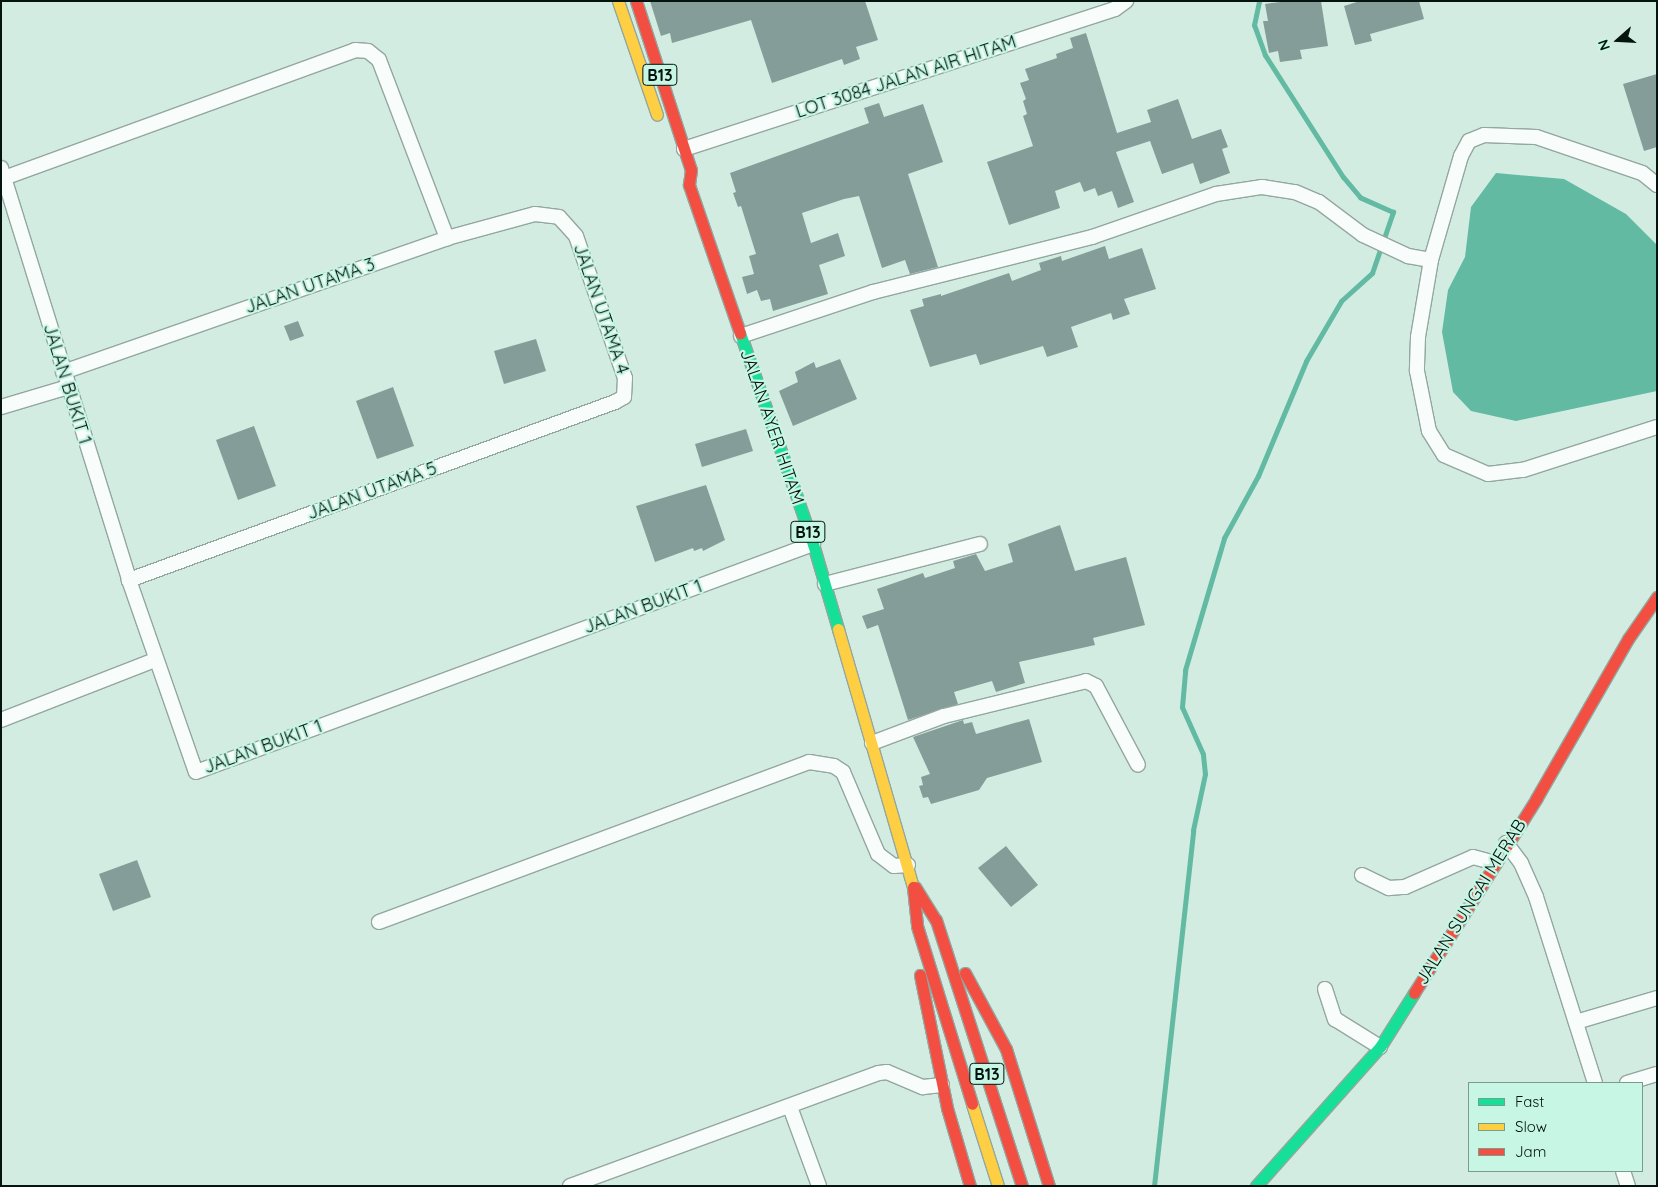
<!DOCTYPE html>
<html>
<head>
<meta charset="utf-8">
<style>
	body { margin:0 }
	#map { position:relative; width:1658px; height:1187px; overflow:hidden; background:#d2ece2; font-family:Quicksand,sans-serif }
	div>[style] { position:absolute }
	[style*='--x'] { left:calc(var(--x)*1px); top:calc(var(--y)*1px); width:calc(var(--w)*1px); rotate:calc(var(--a)*1deg) }
	.water>* { inset:0; background:#62baa2 }
	.stream>* { height:5px; margin:-2.5px; padding:0 2.5px; transform-origin:2.5px; border-radius:2.5px; background:#62baa2 }
	.building>* { inset:0; background:#849d98 }
	.roads { filter:drop-shadow(1px 0 #93a79f) drop-shadow(-1px 0 #93a79f) drop-shadow(0 1px #93a79f) drop-shadow(0 -1px #93a79f) }
	.street>* { height:14px; margin:-7px; padding:0 7px; transform-origin:7px; border-radius:7px; background:#f8fcfb }
	.fast>* { height:11px; margin:-5.5px; padding:0 5.5px; transform-origin:5.5px; border-radius:5.5px; background:#16e098 }
	.slow>* { height:11px; margin:-5.5px; padding:0 5.5px; transform-origin:5.5px; border-radius:5.5px; background:#ffcf43 }
	.jam>* { height:11px; margin:-5.5px; padding:0 5.5px; transform-origin:5.5px; border-radius:5.5px; background:#f24e42 }
	span { translate:-50% -50%; white-space:nowrap; text-align:center; line-height:1.15; -webkit-text-stroke:4.5px #c7f6e5; paint-order:stroke }
	.shield-label span { padding:1px 4px; background:#c7f6e5; border:1px solid; border-radius:4px; -webkit-text-stroke-width:0 }
	.shield-label { font-size:16px; color:#04140f; font-weight:700 }
	.street-label { font-size:18px; color:#04140f }
	.frame { position:absolute; inset:0; border:2px solid #04140f; pointer-events:none }
	.legend { position:absolute; left:1468px; top:1082px; width:175px; height:90px; box-sizing:border-box; background:#c7f6e5; border:1px solid #799c8f; margin:0; padding:6px 9px; list-style:none; font-size:15px; color:#04140f }
	.legend li { display:flex; align-items:center; gap:10px; height:25px }
	.legend b { width:25px; border:1px solid #799c8f }
	.north { position:absolute; left:1593px; top:15px; width:50px; height:50px; -webkit-text-stroke:4px #c7f6e5; paint-order:stroke; rotate:251deg; font-size:14px; font-weight:700; line-height:20px; text-align:center; color:#04140f }
	.north::after { content:''; display:block; margin:auto; width:18px; height:22px; background:#04140f; clip-path:polygon(50% 0,100% 100%,50% 72%,0 100%) }
</style>
</head>
<body>
<div id="map">
	<div class="water">
		<i style="clip-path:polygon(1496px 173px,1564px 179px,1626px 214px,1657px 245px,1657px 391px,1516px 421px,1471px 411px,1453px 392px,1442px 332px,1448px 290px,1465px 257px,1471px 207px)"></i>
	</div>
	<div class="stream">
		<i style="--x:1154;--y:1186;--w:358;--a:-83.7"></i>
		<i style="--x:1193;--y:830;--w:57;--a:-77.9"></i>
		<i style="--x:1205;--y:774;--w:20;--a:-96"></i>
		<i style="--x:1203;--y:754;--w:51;--a:-114.1"></i>
		<i style="--x:1182;--y:707;--w:37;--a:-85"></i>
		<i style="--x:1185;--y:670;--w:138;--a:-73.5"></i>
		<i style="--x:1224;--y:538;--w:71;--a:-61.3"></i>
		<i style="--x:1258;--y:476;--w:125;--a:-67.3"></i>
		<i style="--x:1306;--y:361;--w:69;--a:-59.7"></i>
		<i style="--x:1341;--y:301;--w:42;--a:-42.1"></i>
		<i style="--x:1372;--y:273;--w:65;--a:-71"></i>
		<i style="--x:1393;--y:212;--w:36;--a:-156"></i>
		<i style="--x:1360;--y:197;--w:26;--a:-130"></i>
		<i style="--x:1343;--y:177;--w:145;--a:-122.6"></i>
		<i style="--x:1265;--y:55;--w:32;--a:-110"></i>
		<i style="--x:1254;--y:25;--w:25;--a:-78"></i>
	</div>
	<div class="building">
		<i style="clip-path:polygon(650px 1px,865px 1px,878px 40px,856px 47px,860px 59px,844px 65px,842px 59px,772px 83px,751px 20px,672px 43px,670px 33px,661px 36px)"></i>
		<i style="clip-path:polygon(1288px 1px,1321px 1px,1328px 46px,1300px 50px,1302px 59px,1280px 62px,1278px 51px,1269px 53px,1263px 21px,1268px 21px,1265px 4px)"></i>
		<i style="clip-path:polygon(1360px 1px,1419px 1px,1424px 19px,1370px 34px,1372px 41px,1355px 45px,1344px 6px)"></i>
		<i style="clip-path:polygon(1086px 33px,1117px 133px,1151px 122px,1147px 110px,1178px 99px,1192px 139px,1221px 129px,1228px 147px,1222px 149px,1230px 173px,1200px 184px,1193px 163px,1162px 174px,1150px 141px,1116px 152px,1134px 202px,1118px 208px,1112px 191px,1098px 196px,1095px 188px,1084px 192px,1080px 182px,1055px 191px,1060px 208px,1009px 225px,987px 162px,1033px 146px,1023px 116px,1027px 114px,1023px 101px,1026px 99px,1020px 83px,1029px 80px,1025px 69px,1057px 58px,1056px 54px,1073px 48px,1070px 38px)"></i>
		<i style="clip-path:polygon(1657px 74px,1657px 147px,1644px 151px,1623px 84px)"></i>
		<i style="clip-path:polygon(879px 103px,884px 117px,923px 104px,943px 162px,908px 174px,938px 267px,910px 274px,905px 260px,882px 268px,859px 196px,844px 199px,802px 213px,811px 243px,838px 233px,845px 256px,819px 265px,828px 294px,773px 311px,770px 299px,761px 301px,757px 290px,747px 294px,742px 277px,754px 274px,749px 256px,756px 254px,741px 206px,738px 207px,733px 193px,736px 192px,730px 173px,869px 123px,864px 108px)"></i>
		<i style="clip-path:polygon(1105px 246px,1109px 259px,1142px 248px,1156px 289px,1124px 299px,1130px 314px,1113px 320px,1111px 313px,1071px 327px,1078px 347px,1047px 357px,1043px 346px,980px 365px,976px 354px,930px 367px,910px 310px,924px 306px,922px 299px,941px 294px,941px 296px,1009px 273px,1012px 281px,1041px 270px,1039px 263px,1061px 256px,1062px 261px)"></i>
		<i style="clip-path:polygon(298px 321px,304px 336px,290px 341px,284px 326px)"></i>
		<i style="clip-path:polygon(536px 339px,546px 371px,504px 384px,494px 351px)"></i>
		<i style="clip-path:polygon(840px 359px,857px 399px,793px 426px,779px 391px,798px 382px,795px 372px,814px 362px,816px 368px)"></i>
		<i style="clip-path:polygon(393px 387px,414px 446px,377px 459px,356px 401px)"></i>
		<i style="clip-path:polygon(254px 426px,276px 486px,238px 500px,216px 440px)"></i>
		<i style="clip-path:polygon(746px 429px,753px 451px,702px 467px,695px 444px)"></i>
		<i style="clip-path:polygon(706px 485px,725px 540px,703px 551px,702px 548px,694px 551px,693px 548px,655px 562px,636px 506px)"></i>
		<i style="clip-path:polygon(1060px 525px,1075px 571px,1126px 557px,1145px 625px,1093px 638px,1095px 645px,1019px 662px,1025px 683px,996px 692px,992px 681px,954px 692px,958px 704px,908px 720px,878px 625px,867px 629px,862px 616px,884px 609px,877px 589px,923px 573px,925px 578px,955px 568px,953px 561px,976px 554px,985px 571px,1013px 562px,1008px 544px)"></i>
		<i style="clip-path:polygon(1029px 719px,1042px 762px,987px 778px,979px 790px,931px 804px,928px 797px,923px 798px,919px 786px,923px 785px,921px 777px,930px 774px,913px 737px,963px 720px,964px 724px,972px 722px,976px 734px)"></i>
		<i style="clip-path:polygon(1006px 846px,1038px 885px,1011px 907px,978px 868px)"></i>
		<i style="clip-path:polygon(137px 860px,151px 897px,113px 911px,99px 874px)"></i>
	</div>
	<div class="roads">
		<div class="street">
			<i style="--x:684;--y:149;--w:453;--a:-18"></i>
			<i style="--x:1115;--y:9;--w:14;--a:-36"></i>
			<i style="--x:1;--y:168;--w:431;--a:72.7"></i>
			<i style="--x:129;--y:580;--w:203;--a:70.8"></i>
			<i style="--x:196;--y:772;--w:658;--a:-20.28"></i>
			<i style="--x:4;--y:178;--w:374;--a:-20"></i>
			<i style="--x:355;--y:50;--w:13;--a:4"></i>
			<i style="--x:368;--y:51;--w:14;--a:39"></i>
			<i style="--x:379;--y:60;--w:191;--a:69.1"></i>
			<i style="--x:1657;--y:185;--w:19;--a:-141"></i>
			<i style="--x:1642;--y:173;--w:112;--a:-161.2"></i>
			<i style="--x:1536;--y:137;--w:52;--a:-177.8"></i>
			<i style="--x:1484;--y:135;--w:16;--a:158"></i>
			<i style="--x:1469;--y:141;--w:17;--a:118"></i>
			<i style="--x:1461;--y:156;--w:108;--a:106.1"></i>
			<i style="--x:1431;--y:260;--w:78;--a:99.6"></i>
			<i style="--x:1418;--y:337;--w:34;--a:92"></i>
			<i style="--x:1417;--y:371;--w:61;--a:78.7"></i>
			<i style="--x:1429;--y:431;--w:28;--a:58"></i>
			<i style="--x:1444;--y:455;--w:48;--a:23.4"></i>
			<i style="--x:1488;--y:474;--w:35;--a:-7"></i>
			<i style="--x:1523;--y:470;--w:141;--a:-17.8"></i>
			<i style="--x:741;--y:336;--w:139;--a:-18.4"></i>
			<i style="--x:873;--y:292;--w:226;--a:-14.1"></i>
			<i style="--x:1092;--y:237;--w:131;--a:-19.1"></i>
			<i style="--x:1216;--y:194;--w:47;--a:-8.7"></i>
			<i style="--x:1262;--y:187;--w:33;--a:9"></i>
			<i style="--x:1295;--y:192;--w:26;--a:23"></i>
			<i style="--x:1319;--y:202;--w:55;--a:36.9"></i>
			<i style="--x:1363;--y:235;--w:50;--a:25"></i>
			<i style="--x:1408;--y:256;--w:23;--a:10"></i>
			<i style="--x:63;--y:372;--w:407;--a:-19.2"></i>
			<i style="--x:447;--y:238;--w:91;--a:-15.3"></i>
			<i style="--x:535;--y:214;--w:24;--a:7"></i>
			<i style="--x:559;--y:217;--w:25;--a:48"></i>
			<i style="--x:576;--y:236;--w:150;--a:71"></i>
			<i style="--x:625;--y:378;--w:19;--a:93"></i>
			<i style="--x:624;--y:397;--w:10;--a:151"></i>
			<i style="--x:615;--y:402;--w:518;--a:159.88"></i>
			<i style="--x:1;--y:407;--w:70;--a:-16.6"></i>
			<i style="--x:825;--y:584;--w:160;--a:-14.5"></i>
			<i style="--x:1;--y:720;--w:165;--a:-21.3"></i>
			<i style="--x:872;--y:743;--w:77;--a:-20.6"></i>
			<i style="--x:944;--y:716;--w:146;--a:-13.8"></i>
			<i style="--x:1086;--y:681;--w:11;--a:27"></i>
			<i style="--x:1096;--y:686;--w:89;--a:62"></i>
			<i style="--x:1506;--y:843;--w:25;--a:53"></i>
			<i style="--x:1521;--y:863;--w:37;--a:66"></i>
			<i style="--x:1536;--y:897;--w:195;--a:72.4"></i>
			<i style="--x:1362;--y:875;--w:30;--a:26"></i>
			<i style="--x:1389;--y:888;--w:16;--a:-4"></i>
			<i style="--x:1405;--y:887;--w:74;--a:-23.8"></i>
			<i style="--x:1473;--y:857;--w:23;--a:15"></i>
			<i style="--x:379;--y:922;--w:459;--a:-20.4"></i>
			<i style="--x:809;--y:762;--w:25;--a:9"></i>
			<i style="--x:834;--y:766;--w:11;--a:34"></i>
			<i style="--x:843;--y:772;--w:89;--a:66.9"></i>
			<i style="--x:878;--y:854;--w:20;--a:37"></i>
			<i style="--x:894;--y:866;--w:14;--a:-4"></i>
			<i style="--x:1325;--y:989;--w:32;--a:72"></i>
			<i style="--x:1335;--y:1019;--w:53;--a:31.9"></i>
			<i style="--x:1576;--y:1022;--w:84;--a:-16.5"></i>
			<i style="--x:1627;--y:1083;--w:31;--a:-17"></i>
			<i style="--x:790;--y:1107;--w:84;--a:69.8"></i>
			<i style="--x:1623;--y:1171;--w:16;--a:72"></i>
			<i style="--x:570;--y:1186;--w:329;--a:-20.1"></i>
			<i style="--x:879;--y:1073;--w:8;--a:-7"></i>
			<i style="--x:887;--y:1072;--w:39;--a:23"></i>
			<i style="--x:923;--y:1087;--w:19;--a:-6"></i>
		</div>
		<div class="fast">
			<i style="--x:740;--y:333;--w:223;--a:70.9"></i>
			<i style="--x:813;--y:544;--w:89;--a:73.6"></i>
			<i style="--x:1256;--y:1186;--w:186;--a:-48.3"></i>
			<i style="--x:1380;--y:1047;--w:64;--a:-57.8"></i>
		</div>
		<div class="slow">
			<i style="--x:618;--y:1;--w:120;--a:71.1"></i>
			<i style="--x:838;--y:629;--w:269;--a:73.8"></i>
			<i style="--x:972;--y:1104;--w:86;--a:72.4"></i>
		</div>
		<div class="jam">
			<i style="--x:636;--y:1;--w:178;--a:72"></i>
			<i style="--x:691;--y:170;--w:15;--a:98"></i>
			<i style="--x:689;--y:185;--w:157;--a:71"></i>
			<i style="--x:913;--y:887;--w:39;--a:84"></i>
			<i style="--x:917;--y:926;--w:186;--a:72.8"></i>
			<i style="--x:915;--y:887;--w:39;--a:58"></i>
			<i style="--x:936;--y:920;--w:280;--a:72.1"></i>
			<i style="--x:965;--y:973;--w:86;--a:61.7"></i>
			<i style="--x:1006;--y:1049;--w:144;--a:72.6"></i>
			<i style="--x:920;--y:975;--w:136;--a:78.5"></i>
			<i style="--x:947;--y:1108;--w:81;--a:73.6"></i>
			<i style="--x:1414;--y:993;--w:229;--a:-57.8"></i>
			<i style="--x:1536;--y:799;--w:185;--a:-60.1"></i>
			<i style="--x:1628;--y:639;--w:51;--a:-55.4"></i>
		</div>
	</div>
	<div class="shield-label">
		<span style="left:660px;top:75px">B13</span>
		<span style="left:808px;top:532px">B13</span>
		<span style="left:987px;top:1074px">B13</span>
	</div>
	<div class="street-label">
		<span style="left:906px;top:77px;rotate:-18deg">LOT 3084 JALAN AIR HITAM</span>
		<span style="left:310px;top:286px;rotate:-19deg">JALAN UTAMA 3</span>
		<span style="left:601px;top:309px;rotate:71deg">JALAN UTAMA 4</span>
		<span style="left:67px;top:384px;rotate:73deg">JALAN BUKIT 1</span>
		<span style="left:772px;top:427px;rotate:71deg">JALAN AYER HITAM</span>
		<span style="left:372px;top:491px;rotate:-20deg">JALAN UTAMA 5</span>
		<span style="left:643px;top:607px;rotate:-20deg">JALAN BUKIT 1</span>
		<span style="left:263px;top:747px;rotate:-20deg">JALAN BUKIT 1</span>
		<span style="left:1471px;top:902px;rotate:-58deg">JALAN SUNGAI MERAB</span>
	</div>
	<div class="frame"></div>
	<ul class="legend">
	<li><b style="height:6px;background:#16e098"></b>Fast</li>
	<li><b style="height:6px;background:#ffcf43"></b>Slow</li>
	<li><b style="height:6px;background:#f24e42"></b>Jam</li>
	</ul>
	<div class="north">N</div>
</div>
</body>
</html>
